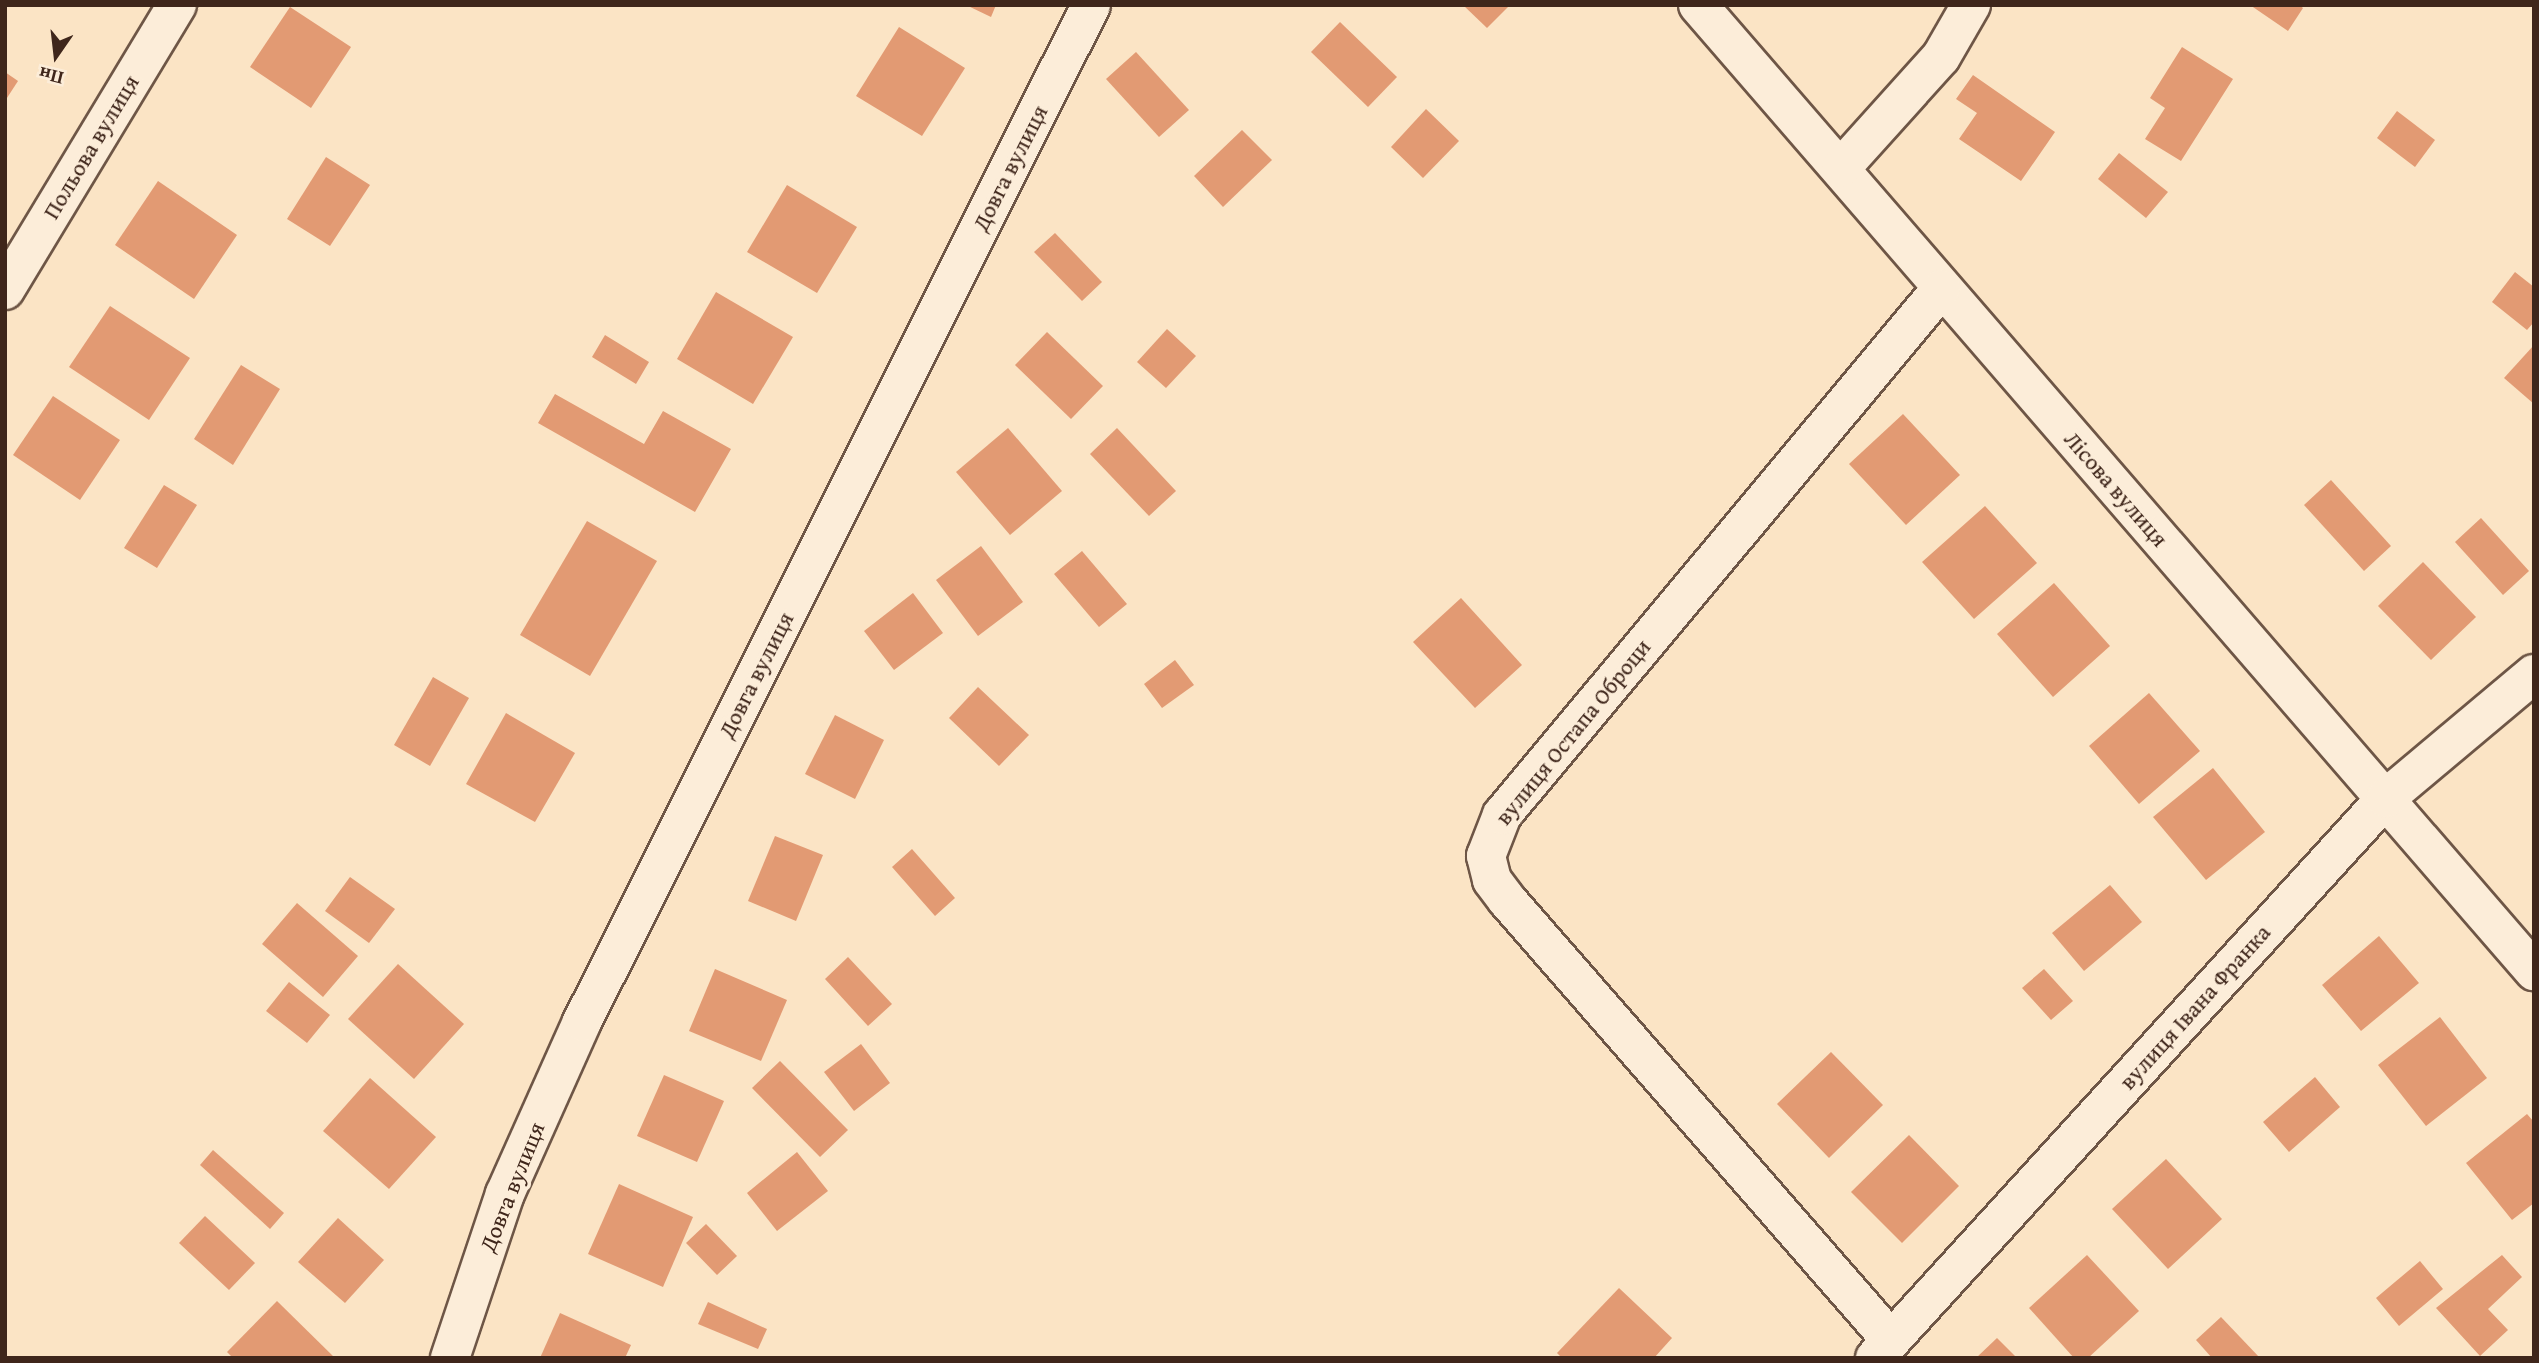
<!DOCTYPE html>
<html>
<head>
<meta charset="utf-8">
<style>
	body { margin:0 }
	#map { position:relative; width:2539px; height:1363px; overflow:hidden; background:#fbe4c5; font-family:"Gentium Book Plus",serif }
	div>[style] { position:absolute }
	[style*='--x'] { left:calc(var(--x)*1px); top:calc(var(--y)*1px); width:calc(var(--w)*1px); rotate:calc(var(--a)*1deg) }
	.building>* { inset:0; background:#e29a73 }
	.roads { filter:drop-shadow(2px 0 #6e5646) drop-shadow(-2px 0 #6e5646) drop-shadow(0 2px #6e5646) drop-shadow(0 -2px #6e5646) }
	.minor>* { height:38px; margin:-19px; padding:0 19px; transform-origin:19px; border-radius:19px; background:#fcedd9 }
	.tertiary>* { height:38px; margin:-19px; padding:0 19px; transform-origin:19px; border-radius:19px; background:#fcedd9 }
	span { translate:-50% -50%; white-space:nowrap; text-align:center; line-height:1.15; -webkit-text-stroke:7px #fcedd9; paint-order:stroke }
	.street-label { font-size:23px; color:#3f261b }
	.frame { position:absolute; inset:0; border:7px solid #3f261b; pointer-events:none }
	.north { position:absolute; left:21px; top:21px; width:70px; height:70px; -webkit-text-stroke:5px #fcedd9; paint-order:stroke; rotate:194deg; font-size:19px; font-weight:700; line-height:28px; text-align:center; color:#3f261b }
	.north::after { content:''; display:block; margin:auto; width:24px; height:32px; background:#3f261b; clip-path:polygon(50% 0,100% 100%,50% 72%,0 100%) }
</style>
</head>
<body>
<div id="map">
	<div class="building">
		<i style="clip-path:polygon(966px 5px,996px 5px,991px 17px)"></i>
		<i style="clip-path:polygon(1463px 5px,1510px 5px,1487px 28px)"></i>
		<i style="clip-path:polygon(2250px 5px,2299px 5px,2303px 8px,2288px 31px)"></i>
		<i style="clip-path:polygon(290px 7px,351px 47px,311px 108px,250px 67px)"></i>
		<i style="clip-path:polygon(1340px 22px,1397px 77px,1368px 107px,1311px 52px)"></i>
		<i style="clip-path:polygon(899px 27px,965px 68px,922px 136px,856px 96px)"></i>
		<i style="clip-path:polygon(2182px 47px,2233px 79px,2181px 161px,2145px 139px,2165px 108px,2150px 98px)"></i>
		<i style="clip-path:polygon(1136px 52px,1189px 110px,1159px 137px,1106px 79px)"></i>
		<i style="clip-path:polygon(5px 72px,18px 81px,5px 101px)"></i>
		<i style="clip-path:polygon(1973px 75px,2055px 132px,2021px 181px,1959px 139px,1977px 113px,1956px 99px)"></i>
		<i style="clip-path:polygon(1426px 109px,1459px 141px,1423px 178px,1391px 147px)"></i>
		<i style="clip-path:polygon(2397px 111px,2435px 140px,2415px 167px,2377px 138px)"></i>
		<i style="clip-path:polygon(1242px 130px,1272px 160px,1223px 207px,1194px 176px)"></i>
		<i style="clip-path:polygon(2119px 153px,2168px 192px,2146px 218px,2098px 179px)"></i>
		<i style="clip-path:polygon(326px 157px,370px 185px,330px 246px,287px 219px)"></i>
		<i style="clip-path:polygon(158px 181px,237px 235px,194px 299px,115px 245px)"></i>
		<i style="clip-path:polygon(787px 185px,857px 227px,817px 293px,747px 252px)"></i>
		<i style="clip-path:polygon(1055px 233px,1102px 282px,1082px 301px,1034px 252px)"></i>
		<i style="clip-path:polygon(2515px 272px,2534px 287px,2534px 322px,2527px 330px,2492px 302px)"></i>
		<i style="clip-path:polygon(716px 292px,793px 337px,753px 404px,677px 359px)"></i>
		<i style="clip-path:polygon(110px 306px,190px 358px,149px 420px,69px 367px)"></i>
		<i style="clip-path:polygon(1167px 329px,1196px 356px,1166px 388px,1137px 362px)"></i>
		<i style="clip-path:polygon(1047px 332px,1103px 386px,1071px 419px,1015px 365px)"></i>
		<i style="clip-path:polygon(605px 335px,649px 362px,636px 384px,592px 357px)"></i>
		<i style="clip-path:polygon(2534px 345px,2534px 404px,2504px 378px)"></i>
		<i style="clip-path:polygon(241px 365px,280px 389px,233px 465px,194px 439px)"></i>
		<i style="clip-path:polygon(555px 394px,644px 444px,663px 411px,731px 449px,695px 512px,538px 423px)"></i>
		<i style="clip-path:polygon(53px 396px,120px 440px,80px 500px,13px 455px)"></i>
		<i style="clip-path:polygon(1903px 414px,1960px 475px,1906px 525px,1849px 464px)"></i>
		<i style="clip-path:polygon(1008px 428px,1062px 491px,1010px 535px,956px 472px)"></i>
		<i style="clip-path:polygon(1117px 428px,1176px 491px,1149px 516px,1090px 454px)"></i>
		<i style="clip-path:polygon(2331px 480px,2391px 546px,2364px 571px,2304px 505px)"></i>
		<i style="clip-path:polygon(164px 485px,197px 505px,157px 568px,124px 548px)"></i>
		<i style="clip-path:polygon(1985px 506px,2037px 563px,1974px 619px,1922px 562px)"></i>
		<i style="clip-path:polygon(2481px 518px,2529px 571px,2503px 595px,2455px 542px)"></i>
		<i style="clip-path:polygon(587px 521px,657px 561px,590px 676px,520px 635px)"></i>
		<i style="clip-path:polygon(981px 546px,1023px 602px,978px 636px,936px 580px)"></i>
		<i style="clip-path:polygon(1082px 551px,1127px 604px,1099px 627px,1054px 574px)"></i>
		<i style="clip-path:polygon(2423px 562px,2476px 617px,2431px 660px,2378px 606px)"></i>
		<i style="clip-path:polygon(2054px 583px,2110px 646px,2053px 697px,1997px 634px)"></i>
		<i style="clip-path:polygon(913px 593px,943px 633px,894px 670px,864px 631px)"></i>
		<i style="clip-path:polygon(1461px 598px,1522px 665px,1475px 708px,1413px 642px)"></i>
		<i style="clip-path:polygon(1175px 660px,1194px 685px,1162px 708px,1144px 684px)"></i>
		<i style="clip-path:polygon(433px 677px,469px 698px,430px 766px,394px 745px)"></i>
		<i style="clip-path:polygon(978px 687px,1029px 735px,999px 766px,949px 718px)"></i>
		<i style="clip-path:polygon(2149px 693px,2200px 751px,2139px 804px,2089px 746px)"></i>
		<i style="clip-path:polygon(506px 713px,575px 753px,535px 822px,466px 784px)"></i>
		<i style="clip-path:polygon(835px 715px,884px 740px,855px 799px,805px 774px)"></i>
		<i style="clip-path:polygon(2213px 768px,2265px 832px,2206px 880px,2153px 817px)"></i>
		<i style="clip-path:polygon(775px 836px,823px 855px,796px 921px,748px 901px)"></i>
		<i style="clip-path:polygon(912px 849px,955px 898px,935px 916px,892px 867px)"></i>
		<i style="clip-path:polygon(350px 877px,395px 909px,369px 943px,325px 911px)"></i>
		<i style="clip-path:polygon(2110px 885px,2142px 922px,2084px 971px,2052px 933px)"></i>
		<i style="clip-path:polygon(297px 903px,358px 956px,323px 997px,262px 944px)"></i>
		<i style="clip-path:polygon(2379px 936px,2419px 983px,2361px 1031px,2322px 985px)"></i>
		<i style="clip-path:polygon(848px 957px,892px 1004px,868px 1026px,825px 979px)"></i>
		<i style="clip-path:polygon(398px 964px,464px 1024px,414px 1079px,348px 1019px)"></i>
		<i style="clip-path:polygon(715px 969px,787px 1000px,761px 1061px,689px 1031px)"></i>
		<i style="clip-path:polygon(2044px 969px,2073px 1001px,2051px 1020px,2022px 988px)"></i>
		<i style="clip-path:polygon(289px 982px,330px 1015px,307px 1043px,266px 1011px)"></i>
		<i style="clip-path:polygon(2440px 1017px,2487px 1078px,2426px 1126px,2378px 1065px)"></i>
		<i style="clip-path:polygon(861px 1044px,890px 1083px,854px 1111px,824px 1072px)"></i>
		<i style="clip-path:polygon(1831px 1052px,1883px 1105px,1829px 1158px,1777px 1104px)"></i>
		<i style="clip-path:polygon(780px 1061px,848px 1130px,820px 1157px,752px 1088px)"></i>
		<i style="clip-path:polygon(664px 1075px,724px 1101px,697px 1162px,637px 1136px)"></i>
		<i style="clip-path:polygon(2315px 1077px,2340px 1107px,2289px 1152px,2263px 1122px)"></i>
		<i style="clip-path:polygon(370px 1078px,436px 1137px,389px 1189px,323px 1131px)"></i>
		<i style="clip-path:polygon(2527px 1114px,2534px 1122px,2534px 1203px,2512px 1220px,2466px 1163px)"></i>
		<i style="clip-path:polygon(1909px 1135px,1959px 1186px,1902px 1243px,1851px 1192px)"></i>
		<i style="clip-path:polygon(213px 1150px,284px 1213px,270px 1229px,200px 1165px)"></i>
		<i style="clip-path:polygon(797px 1152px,828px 1191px,777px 1231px,747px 1193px)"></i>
		<i style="clip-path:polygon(2166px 1159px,2222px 1219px,2168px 1269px,2112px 1209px)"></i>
		<i style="clip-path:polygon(619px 1184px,693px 1217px,663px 1287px,588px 1254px)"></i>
		<i style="clip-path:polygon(205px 1216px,255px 1263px,229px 1290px,179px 1243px)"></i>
		<i style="clip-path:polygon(338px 1218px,384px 1260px,345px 1303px,298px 1262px)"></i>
		<i style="clip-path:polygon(706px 1224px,737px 1256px,717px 1275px,686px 1243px)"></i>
		<i style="clip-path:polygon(2087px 1255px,2139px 1311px,2088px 1358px,2074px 1358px,2029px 1308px)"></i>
		<i style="clip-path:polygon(2502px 1255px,2522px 1277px,2488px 1309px,2508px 1330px,2480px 1356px,2436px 1308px)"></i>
		<i style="clip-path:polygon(2420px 1261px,2443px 1289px,2399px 1326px,2376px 1298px)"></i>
		<i style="clip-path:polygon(1619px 1288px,1672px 1338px,1654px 1358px,1562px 1358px,1557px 1353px)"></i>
		<i style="clip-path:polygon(277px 1301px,335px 1358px,233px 1358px,227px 1352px)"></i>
		<i style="clip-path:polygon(708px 1302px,767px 1329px,758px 1349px,698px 1324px)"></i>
		<i style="clip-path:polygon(560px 1313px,631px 1345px,625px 1358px,540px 1358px)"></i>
		<i style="clip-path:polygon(2221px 1317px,2260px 1358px,2212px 1358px,2196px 1340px)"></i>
		<i style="clip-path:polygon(1997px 1338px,2017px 1358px,1976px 1358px)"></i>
	</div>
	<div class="roads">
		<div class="minor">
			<i style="--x:1698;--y:5;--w:1278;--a:49.13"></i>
			<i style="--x:1841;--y:168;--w:149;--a:-48"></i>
			<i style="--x:1941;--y:57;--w:60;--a:-60"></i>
			<i style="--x:5;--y:290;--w:333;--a:-58.9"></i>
			<i style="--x:1891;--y:1340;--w:584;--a:-131.11"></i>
			<i style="--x:1507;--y:900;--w:25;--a:-127"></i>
			<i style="--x:1492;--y:880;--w:25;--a:-104"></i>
			<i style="--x:1486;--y:856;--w:44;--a:-68.7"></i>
			<i style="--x:1502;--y:815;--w:685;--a:-50.15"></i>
			<i style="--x:1875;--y:1358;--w:758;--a:-47.62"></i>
			<i style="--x:2386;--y:798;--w:193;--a:-40"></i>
		</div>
		<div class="tertiary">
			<i style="--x:450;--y:1358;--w:173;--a:-71.5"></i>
			<i style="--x:505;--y:1194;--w:188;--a:-65.9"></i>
			<i style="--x:582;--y:1022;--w:1137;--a:-63.41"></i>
		</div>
	</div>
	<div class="street-label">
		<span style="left:91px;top:147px;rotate:-59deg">Польова вулиця</span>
		<span style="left:1010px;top:168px;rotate:-63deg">Довга вулиця</span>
		<span style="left:2116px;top:489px;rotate:49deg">Лісова вулиця</span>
		<span style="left:756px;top:675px;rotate:-63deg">Довга вулиця</span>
		<span style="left:1573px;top:732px;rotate:-51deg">вулиця Остапа Оброци</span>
		<span style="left:2195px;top:1007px;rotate:-48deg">вулиця Івана Франка</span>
		<span style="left:512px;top:1187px;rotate:-68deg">Довга вулиця</span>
	</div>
	<div class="frame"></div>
	<div class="north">Пн</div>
</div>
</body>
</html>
